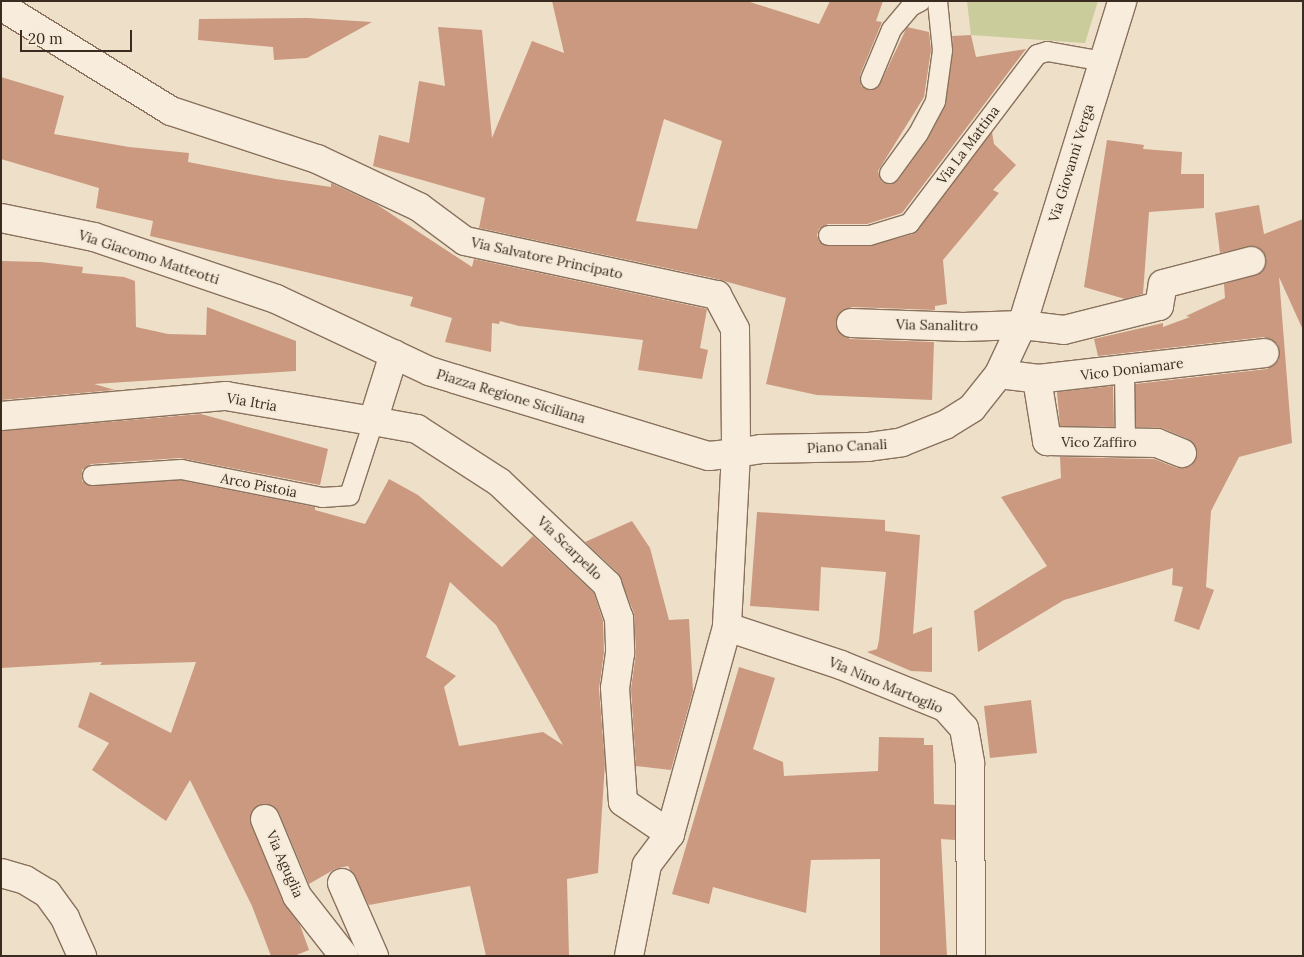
<!DOCTYPE html>
<html>
<head>
<meta charset="utf-8">
<style>
	body { margin:0 }
	#map { position:relative; width:1304px; height:957px; overflow:hidden; background:#eedfc8; font-family:Lora,serif }
	div>[style] { position:absolute }
	[style*='--x'] { left:calc(var(--x)*1px); top:calc(var(--y)*1px); width:calc(var(--w)*1px); rotate:calc(var(--a)*1deg) }
	.green>* { inset:0; background:#cacc9c }
	.building>* { inset:0; background:#ca997f }
	.roads { filter:drop-shadow(1px 0 #89715d) drop-shadow(-1px 0 #89715d) drop-shadow(0 1px #89715d) drop-shadow(0 -1px #89715d) }
	.service>* { height:19px; margin:-9.5px; padding:0 9.5px; transform-origin:9.5px; border-radius:9.5px; background:#f8eddc }
	.minor>* { height:28px; margin:-14px; padding:0 14px; transform-origin:14px; border-radius:14px; background:#f8eddc }
	.secondary>* { height:28px; margin:-14px; padding:0 14px; transform-origin:14px; border-radius:14px; background:#f8eddc }
	span { translate:-50% -50%; white-space:nowrap; text-align:center; line-height:1.15; -webkit-text-stroke:4px #f5ead8; paint-order:stroke }
	.street-label { font-size:14px; color:#3a2b21 }
	.frame { position:absolute; inset:0; border:2px solid #3a2b21; pointer-events:none }
	.scale { position:absolute; left:20px; top:30px; width:112px; height:22px; box-sizing:border-box; border:2px solid #3a2b21; border-top:0; padding-left:6px; font-size:15px; line-height:18px; white-space:nowrap; color:#3a2b21; -webkit-text-stroke:4px #f5ead8; paint-order:stroke }
</style>
</head>
<body>
<div id="map">
	<div class="green">
		<i style="clip-path:polygon(967px 1px,1098px 1px,1085px 43px,971px 35px)"></i>
	</div>
	<div class="building">
		<i style="clip-path:polygon(evenodd,552px 1px,747px 1px,819px 24px,830px 1px,883px 1px,876px 21px,882px 22px,860px 75px,861px 86px,871px 90px,880px 84px,907px 27px,929px 32px,931px 50px,924px 97px,878px 171px,882px 182px,888px 184px,898px 180px,927px 140px,945px 106px,953px 52px,952px 36px,971px 35px,976px 57px,1026px 49px,902px 213px,867px 224px,828px 224px,819px 229px,817px 235px,819px 241px,828px 246px,869px 246px,913px 234px,992px 132px,994px 144px,1016px 165px,993px 190px,999px 193px,943px 260px,947px 304px,935px 306px,935px 310px,852px 307px,838px 315px,837px 330px,850px 339px,934px 342px,932px 400px,817px 395px,766px 384px,786px 298px,713px 278px,479px 228px,485px 198px,373px 166px,379px 135px,409px 143px,419px 81px,445px 86px,438px 27px,482px 30px,492px 138px,532px 41px,564px 53px,552px 1px,664px 119px,722px 141px,697px 229px,636px 221px,664px 119px)"></i>
		<i style="clip-path:polygon(308px 18px,372px 22px,307px 58px,274px 60px,273px 47px,198px 40px,199px 19px)"></i>
		<i style="clip-path:polygon(1px 77px,64px 96px,54px 134px,129px 147px,189px 153px,188px 162px,276px 179px,331px 187px,331px 183px,376px 204px,472px 267px,474px 259px,707px 309px,700px 348px,708px 350px,702px 379px,638px 370px,643px 340px,519px 326px,500px 321px,499px 324px,492px 323px,491px 352px,445px 342px,452px 318px,410px 306px,413px 297px,150px 236px,153px 221px,96px 208px,99px 188px,1px 159px)"></i>
		<i style="clip-path:polygon(1107px 140px,1144px 145px,1143px 149px,1182px 152px,1181px 174px,1204px 174px,1204px 208px,1149px 212px,1143px 294px,1125px 299px,1084px 287px)"></i>
		<i style="clip-path:polygon(1259px 205px,1264px 234px,1303px 219px,1303px 330px,1279px 277px,1292px 443px,1239px 457px,1211px 511px,1206px 587px,1214px 590px,1199px 630px,1174px 621px,1183px 587px,1172px 585px,1173px 568px,1064px 600px,978px 652px,974px 611px,1047px 566px,1001px 497px,1061px 478px,1060px 457px,1154px 459px,1177px 468px,1191px 466px,1197px 451px,1188px 439px,1162px 428px,1136px 427px,1135px 384px,1267px 369px,1279px 360px,1278px 344px,1264px 337px,1098px 356px,1094px 339px,1163px 323px,1163px 327px,1190px 317px,1186px 316px,1225px 298px,1224px 284px,1262px 272px,1266px 258px,1256px 246px,1220px 253px,1215px 213px)"></i>
		<i style="clip-path:polygon(1px 261px,41px 262px,83px 267px,82px 273px,124px 277px,135px 281px,136px 327px,168px 334px,206px 335px,207px 307px,296px 341px,296px 371px,94px 384px,115px 390px,1px 400px)"></i>
		<i style="clip-path:polygon(1113px 386px,1114px 427px,1060px 426px,1057px 392px)"></i>
		<i style="clip-path:polygon(evenodd,201px 414px,328px 449px,320px 485px,180px 458px,91px 464px,82px 470px,82px 481px,93px 486px,180px 480px,315px 507px,315px 510px,365px 524px,389px 479px,418px 495px,502px 567px,533px 536px,594px 593px,603px 621px,604px 652px,599px 689px,605px 763px,598px 873px,567px 879px,569px 956px,486px 956px,470px 886px,369px 905px,348px 866px,335px 869px,309px 884px,279px 813px,267px 804px,252px 810px,251px 825px,283px 902px,300px 925px,309px 950px,294px 956px,271px 956px,252px 906px,190px 780px,166px 821px,92px 770px,109px 743px,78px 727px,90px 692px,171px 733px,196px 662px,100px 665px,102px 662px,1px 668px,1px 431px,201px 414px,450px 582px,496px 625px,563px 745px,543px 732px,459px 746px,444px 687px,456px 676px,426px 657px,450px 582px)"></i>
		<i style="clip-path:polygon(757px 512px,885px 520px,885px 531px,920px 535px,913px 634px,932px 627px,932px 672px,911px 671px,867px 652px,877px 649px,879px 640px,886px 572px,821px 567px,819px 611px,750px 606px)"></i>
		<i style="clip-path:polygon(632px 521px,650px 548px,669px 620px,689px 619px,693px 691px,671px 770px,636px 766px,631px 689px,636px 653px,634px 613px,618px 573px,585px 542px)"></i>
		<i style="clip-path:polygon(739px 667px,775px 678px,753px 749px,783px 762px,784px 776px,878px 771px,879px 737px,924px 738px,924px 745px,933px 745px,934px 804px,955px 805px,955px 840px,941px 839px,947px 956px,880px 956px,880px 859px,811px 860px,806px 913px,713px 887px,709px 904px,672px 894px)"></i>
		<i style="clip-path:polygon(1031px 700px,1037px 753px,990px 758px,984px 706px)"></i>
	</div>
	<div class="roads">
		<div class="service">
			<i style="--x:870;--y:79;--w:54;--a:-67.2"></i>
			<i style="--x:891;--y:29;--w:30;--a:-50"></i>
			<i style="--x:910;--y:6;--w:11;--a:-27"></i>
			<i style="--x:889;--y:173;--w:49;--a:-54.1"></i>
			<i style="--x:918;--y:133;--w:36;--a:-62"></i>
			<i style="--x:935;--y:101;--w:51;--a:-82.2"></i>
			<i style="--x:942;--y:50;--w:49;--a:-95.8"></i>
			<i style="--x:828;--y:235;--w:41;--a:0"></i>
			<i style="--x:869;--y:235;--w:42;--a:-16.7"></i>
			<i style="--x:909;--y:223;--w:212;--a:-52.9"></i>
			<i style="--x:1037;--y:54;--w:10;--a:-17"></i>
			<i style="--x:1047;--y:51;--w:57;--a:10.1"></i>
			<i style="--x:1124;--y:370;--w:71;--a:89.2"></i>
			<i style="--x:92;--y:475;--w:89;--a:-3.9"></i>
			<i style="--x:181;--y:469;--w:144;--a:11.2"></i>
			<i style="--x:322;--y:497;--w:27;--a:-4"></i>
			<i style="--x:349;--y:495;--w:78;--a:-72"></i>
		</div>
		<div class="minor">
			<i style="--x:851;--y:323;--w:112;--a:2"></i>
			<i style="--x:963;--y:327;--w:59;--a:-1.9"></i>
			<i style="--x:1022;--y:325;--w:42;--a:6.8"></i>
			<i style="--x:1064;--y:330;--w:98;--a:-14.2"></i>
			<i style="--x:1159;--y:306;--w:22;--a:-80"></i>
			<i style="--x:1163;--y:284;--w:91;--a:-14.6"></i>
			<i style="--x:999;--y:374;--w:38;--a:7"></i>
			<i style="--x:1037;--y:379;--w:229;--a:-6.5"></i>
			<i style="--x:1037;--y:379;--w:63;--a:80.8"></i>
			<i style="--x:1047;--y:441;--w:110;--a:1"></i>
			<i style="--x:1157;--y:443;--w:27;--a:22"></i>
			<i style="--x:1;--y:416;--w:226;--a:-5.1"></i>
			<i style="--x:226;--y:396;--w:149;--a:9.7"></i>
			<i style="--x:373;--y:421;--w:70;--a:-72.6"></i>
			<i style="--x:373;--y:421;--w:45;--a:10.3"></i>
			<i style="--x:417;--y:429;--w:98;--a:32.9"></i>
			<i style="--x:499;--y:482;--w:149;--a:43.4"></i>
			<i style="--x:607;--y:584;--w:36;--a:71"></i>
			<i style="--x:619;--y:618;--w:35;--a:88"></i>
			<i style="--x:620;--y:653;--w:35;--a:98"></i>
			<i style="--x:615;--y:688;--w:114;--a:86"></i>
			<i style="--x:623;--y:802;--w:57;--a:34.2"></i>
			<i style="--x:736;--y:453;--w:25;--a:-9"></i>
			<i style="--x:761;--y:449;--w:107;--a:-1.1"></i>
			<i style="--x:868;--y:447;--w:34;--a:-8"></i>
			<i style="--x:902;--y:442;--w:46;--a:-21.6"></i>
			<i style="--x:945;--y:425;--w:32;--a:-32"></i>
			<i style="--x:972;--y:408;--w:43;--a:-51.5"></i>
			<i style="--x:999;--y:374;--w:54;--a:-64.9"></i>
			<i style="--x:1022;--y:325;--w:339;--a:-72.8"></i>
			<i style="--x:727;--y:627;--w:120;--a:18.4"></i>
			<i style="--x:841;--y:665;--w:112;--a:22"></i>
			<i style="--x:945;--y:707;--w:28;--a:48"></i>
			<i style="--x:964;--y:728;--w:36;--a:80"></i>
			<i style="--x:970;--y:763;--w:193;--a:89.7"></i>
			<i style="--x:265;--y:819;--w:83;--a:67.4"></i>
			<i style="--x:297;--y:896;--w:76;--a:51.9"></i>
			<i style="--x:1;--y:873;--w:25;--a:16"></i>
			<i style="--x:25;--y:880;--w:26;--a:31"></i>
			<i style="--x:47;--y:893;--w:31;--a:54"></i>
			<i style="--x:65;--y:918;--w:42;--a:65.9"></i>
			<i style="--x:342;--y:883;--w:80;--a:66.3"></i>
		</div>
		<div class="secondary">
			<i style="--x:1;--y:6;--w:200;--a:31.7"></i>
			<i style="--x:171;--y:111;--w:154;--a:18.2"></i>
			<i style="--x:317;--y:159;--w:113;--a:25.2"></i>
			<i style="--x:419;--y:207;--w:57;--a:36.5"></i>
			<i style="--x:465;--y:241;--w:258;--a:12.1"></i>
			<i style="--x:717;--y:295;--w:38;--a:62"></i>
			<i style="--x:735;--y:329;--w:124;--a:89.5"></i>
			<i style="--x:736;--y:453;--w:174;--a:93"></i>
			<i style="--x:727;--y:627;--w:215;--a:105.4"></i>
			<i style="--x:670;--y:834;--w:39;--a:127"></i>
			<i style="--x:647;--y:865;--w:93;--a:101.2"></i>
			<i style="--x:1;--y:218;--w:95;--a:11.5"></i>
			<i style="--x:94;--y:237;--w:192;--a:18.8"></i>
			<i style="--x:276;--y:299;--w:169;--a:25.2"></i>
			<i style="--x:429;--y:371;--w:27;--a:17"></i>
			<i style="--x:455;--y:379;--w:265;--a:16.9"></i>
			<i style="--x:709;--y:456;--w:27;--a:-6"></i>
		</div>
	</div>
	<div class="street-label">
		<span style="left:968px;top:145px;rotate:-53deg">Via La Mattina</span>
		<span style="left:1071px;top:163px;rotate:-73deg">Via Giovanni Verga</span>
		<span style="left:149px;top:257px;rotate:18deg">Via Giacomo Matteotti</span>
		<span style="left:547px;top:258px;rotate:12deg">Via Salvatore Principato</span>
		<span style="left:937px;top:325px;rotate:1deg">Via Sanalitro</span>
		<span style="left:1132px;top:369px;rotate:-7deg">Vico Doniamare</span>
		<span style="left:511px;top:396px;rotate:17deg">Piazza Regione Siciliana</span>
		<span style="left:252px;top:402px;rotate:10deg">Via Itria</span>
		<span style="left:1099px;top:442px">Vico Zaffiro</span>
		<span style="left:847px;top:446px;rotate:-3deg">Piano Canali</span>
		<span style="left:259px;top:485px;rotate:11deg">Arco Pistoia</span>
		<span style="left:570px;top:548px;rotate:44deg">Via Scarpello</span>
		<span style="left:886px;top:685px;rotate:23deg">Via Nino Martoglio</span>
		<span style="left:285px;top:864px;rotate:66deg">Via Aguglia</span>
	</div>
	<div class="frame"></div>
	<div class="scale">20 m</div>
</div>
</body>
</html>
